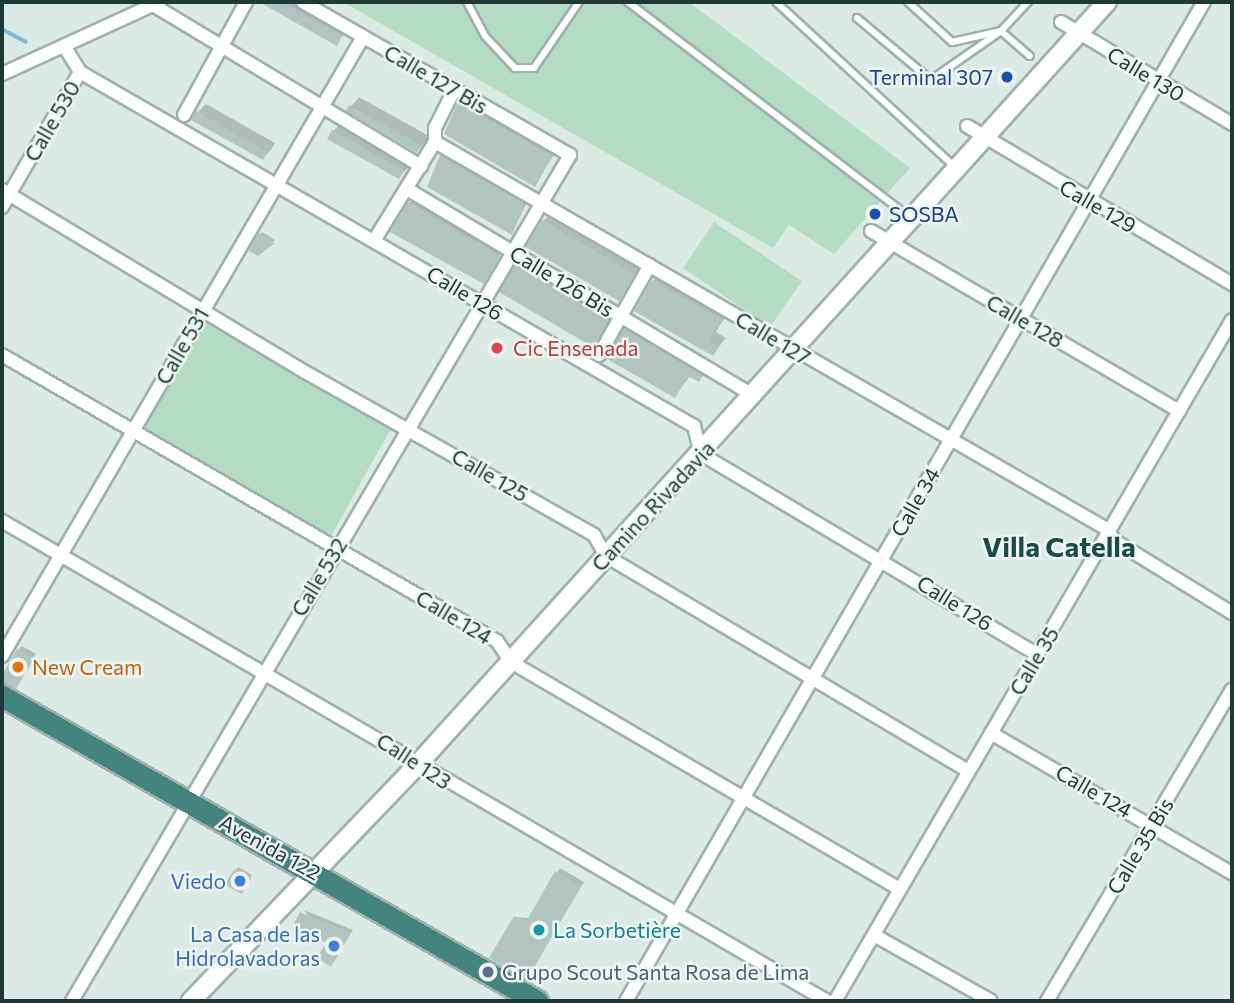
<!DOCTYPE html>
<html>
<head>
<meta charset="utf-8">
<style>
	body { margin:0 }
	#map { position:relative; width:1234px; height:1003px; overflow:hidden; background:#dceae6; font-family:Commissioner,sans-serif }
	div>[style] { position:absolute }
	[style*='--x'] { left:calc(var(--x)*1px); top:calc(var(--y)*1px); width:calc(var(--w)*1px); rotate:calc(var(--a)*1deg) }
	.green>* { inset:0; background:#b4dcc5 }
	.shadow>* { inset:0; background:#0003 }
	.stream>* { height:3.5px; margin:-1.75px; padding:0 1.75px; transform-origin:1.75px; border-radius:1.75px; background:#80b9d2 }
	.building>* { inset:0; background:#b2c4bf }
	.roads { filter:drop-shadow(2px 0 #9fb1ae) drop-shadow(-2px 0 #9fb1ae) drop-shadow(0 2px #9fb1ae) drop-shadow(0 -2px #9fb1ae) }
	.service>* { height:6px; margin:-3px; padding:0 3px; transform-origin:3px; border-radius:3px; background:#fff }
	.minor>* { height:12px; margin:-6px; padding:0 6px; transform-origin:6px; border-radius:6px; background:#fff }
	.secondary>* { height:18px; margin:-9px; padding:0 9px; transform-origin:9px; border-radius:9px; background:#fff }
	.trunk>* { height:21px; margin:-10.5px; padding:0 10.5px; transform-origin:10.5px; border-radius:10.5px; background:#44847f }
	.dots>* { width:19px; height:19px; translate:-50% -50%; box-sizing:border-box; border:4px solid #edf6f3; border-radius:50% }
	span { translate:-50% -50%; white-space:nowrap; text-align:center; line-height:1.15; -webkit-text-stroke:5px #edf6f3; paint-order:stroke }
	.street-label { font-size:21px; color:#1e3936 }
	.transit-label { font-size:21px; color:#164399 }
	.right { translate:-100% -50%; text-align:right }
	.left { translate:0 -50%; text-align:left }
	.health-label { font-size:21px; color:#be3a42 }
	.food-label { font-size:21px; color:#c56008 }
	.shop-label { font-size:21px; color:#366cbe }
	.culture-label { font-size:21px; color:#0d838f }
	.service-label { font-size:21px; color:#4e5e75 }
	.district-label { font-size:28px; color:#194c47; font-weight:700 }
	.frame { position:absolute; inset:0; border:4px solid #1e3936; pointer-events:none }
</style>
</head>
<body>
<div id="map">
	<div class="green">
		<i style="clip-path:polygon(343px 2px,689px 2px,910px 168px,834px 254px,789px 225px,773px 248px)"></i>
		<i style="clip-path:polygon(714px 222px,802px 281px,770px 327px,683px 268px)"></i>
		<i style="clip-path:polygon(203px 312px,390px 430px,329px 540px,139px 430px)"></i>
	</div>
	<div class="shadow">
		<i style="clip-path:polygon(263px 2px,304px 2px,349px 28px,336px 44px)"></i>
		<i style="clip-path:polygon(468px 94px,559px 147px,535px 184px,446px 133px)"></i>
		<i style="clip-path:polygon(359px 97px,429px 136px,425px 143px,417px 151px,348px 110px)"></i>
		<i style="clip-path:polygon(206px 104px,275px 143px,271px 150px,263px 158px,197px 113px)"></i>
		<i style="clip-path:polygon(342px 123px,411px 162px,407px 169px,399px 177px,333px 131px)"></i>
		<i style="clip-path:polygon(450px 148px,531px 194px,512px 233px,442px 156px)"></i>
		<i style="clip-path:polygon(418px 195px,505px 245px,489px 273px,409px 203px)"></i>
		<i style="clip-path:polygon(552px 213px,642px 265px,619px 299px,543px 221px)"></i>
		<i style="clip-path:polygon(262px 232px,275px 240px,258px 254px,260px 234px)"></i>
		<i style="clip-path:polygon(525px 257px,616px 311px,593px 345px,502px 292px)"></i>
		<i style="clip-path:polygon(662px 272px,729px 311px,716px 332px,726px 338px,713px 354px,653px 281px)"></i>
		<i style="clip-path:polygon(634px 321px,707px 372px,699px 380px,690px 376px,675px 396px,626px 330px)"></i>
		<i style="clip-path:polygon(22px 646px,36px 654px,16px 687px,18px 650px)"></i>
		<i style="clip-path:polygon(238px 867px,252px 875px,242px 892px,227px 885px)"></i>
		<i style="clip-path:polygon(560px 868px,584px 882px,527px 978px,515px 917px,530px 918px)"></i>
		<i style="clip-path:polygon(304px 910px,353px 930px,334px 961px,328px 942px)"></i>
	</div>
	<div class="stream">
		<i style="--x:2;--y:29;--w:27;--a:28"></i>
	</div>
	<div class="building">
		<i style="clip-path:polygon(259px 2px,281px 2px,342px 36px,337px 46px)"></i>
		<i style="clip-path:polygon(458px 102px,552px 156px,535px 187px,444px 134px)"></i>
		<i style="clip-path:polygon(349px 105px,421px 145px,417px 153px,346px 111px)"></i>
		<i style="clip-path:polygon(196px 111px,267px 152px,263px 160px,191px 120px)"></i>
		<i style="clip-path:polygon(332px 130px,404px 171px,399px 179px,327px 139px)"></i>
		<i style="clip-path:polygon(440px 155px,524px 203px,512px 235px,427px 187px)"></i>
		<i style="clip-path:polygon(408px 202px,500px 256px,484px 284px,390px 232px)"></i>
		<i style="clip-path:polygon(542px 220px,635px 274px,619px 301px,526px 247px)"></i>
		<i style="clip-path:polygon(259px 233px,275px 243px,258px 256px,249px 251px)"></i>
		<i style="clip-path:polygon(515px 265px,609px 319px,593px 347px,499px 292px)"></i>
		<i style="clip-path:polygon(652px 280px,722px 320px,709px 341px,719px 347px,713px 356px,634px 311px)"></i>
		<i style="clip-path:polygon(624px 328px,703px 375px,699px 382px,688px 376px,675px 398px,607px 359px)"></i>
		<i style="clip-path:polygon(17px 649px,34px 659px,16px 689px,2px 683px,2px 675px)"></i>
		<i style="clip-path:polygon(234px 869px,251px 878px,242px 894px,225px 885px)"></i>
		<i style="clip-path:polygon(555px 871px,581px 886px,527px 980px,489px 958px,514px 916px,526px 922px)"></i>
		<i style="clip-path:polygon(300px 912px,351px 933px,331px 967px,317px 958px,326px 943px,293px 925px)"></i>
	</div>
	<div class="roads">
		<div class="service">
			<i style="--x:467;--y:2;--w:38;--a:62"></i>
			<i style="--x:485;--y:36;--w:44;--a:46.8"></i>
			<i style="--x:515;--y:68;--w:19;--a:0"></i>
			<i style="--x:534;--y:68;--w:80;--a:-55.7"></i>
			<i style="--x:628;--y:2;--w:356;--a:37.4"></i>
			<i style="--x:776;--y:2;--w:243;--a:42.7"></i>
			<i style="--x:1028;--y:2;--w:40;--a:133"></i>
			<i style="--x:1001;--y:31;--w:38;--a:41"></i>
			<i style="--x:857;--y:18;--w:97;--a:40"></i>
			<i style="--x:931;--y:80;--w:85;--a:-35"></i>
			<i style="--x:1001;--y:31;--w:50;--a:167.3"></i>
			<i style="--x:952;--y:42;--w:59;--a:-137.7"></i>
		</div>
		<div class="minor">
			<i style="--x:153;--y:5;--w:313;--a:31"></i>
			<i style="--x:1061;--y:22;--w:199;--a:30.8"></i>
			<i style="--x:64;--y:46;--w:31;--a:58"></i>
			<i style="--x:80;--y:72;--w:709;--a:29.97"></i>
			<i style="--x:694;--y:426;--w:29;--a:76"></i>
			<i style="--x:701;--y:454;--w:391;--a:30.8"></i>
			<i style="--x:2;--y:74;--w:173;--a:-24.6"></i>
			<i style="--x:184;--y:115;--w:129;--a:-61.2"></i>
			<i style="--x:967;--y:126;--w:309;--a:30.8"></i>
			<i style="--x:435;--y:142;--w:773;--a:29.95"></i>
			<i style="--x:1105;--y:528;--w:16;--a:52"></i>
			<i style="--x:1115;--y:541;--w:137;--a:31.6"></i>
			<i style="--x:407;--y:189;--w:403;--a:30.8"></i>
			<i style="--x:2;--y:190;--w:345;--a:31"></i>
			<i style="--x:298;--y:368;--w:340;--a:29.4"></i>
			<i style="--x:594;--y:535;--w:24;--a:60"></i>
			<i style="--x:606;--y:556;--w:421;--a:30.7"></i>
			<i style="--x:2;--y:207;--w:156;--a:-60"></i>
			<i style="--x:871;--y:231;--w:357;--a:30.3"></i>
			<i style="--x:375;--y:239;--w:114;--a:-58.3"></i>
			<i style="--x:435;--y:142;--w:14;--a:-90"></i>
			<i style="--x:435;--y:128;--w:42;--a:-63.4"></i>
			<i style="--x:2;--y:355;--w:572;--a:30.02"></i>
			<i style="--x:497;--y:641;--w:25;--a:56"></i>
			<i style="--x:511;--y:662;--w:450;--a:30.3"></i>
			<i style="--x:599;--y:355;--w:103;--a:-60.5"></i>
			<i style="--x:2;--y:521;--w:954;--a:30.19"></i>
			<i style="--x:2;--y:656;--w:717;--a:-59.75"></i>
			<i style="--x:991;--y:733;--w:279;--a:30.2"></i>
			<i style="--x:874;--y:935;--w:134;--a:29.4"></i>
			<i style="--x:72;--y:1001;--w:982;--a:-59.52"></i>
			<i style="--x:570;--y:155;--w:308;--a:-150.2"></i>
			<i style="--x:626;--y:1001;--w:1154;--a:-59.95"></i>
			<i style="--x:835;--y:1001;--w:788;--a:-59.76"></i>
			<i style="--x:1047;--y:1001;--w:362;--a:-59.3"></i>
		</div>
		<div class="secondary">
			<i style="--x:191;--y:1001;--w:327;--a:-46.2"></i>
			<i style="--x:417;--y:765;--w:1029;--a:-47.88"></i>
		</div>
		<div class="trunk">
			<i style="--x:2;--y:696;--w:616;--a:29.69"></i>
		</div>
	</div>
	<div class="dots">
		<i style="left:1007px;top:77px;background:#1a4fb4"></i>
		<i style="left:875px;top:214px;background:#1a4fb4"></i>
		<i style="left:497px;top:348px;background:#e0444e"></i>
		<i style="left:18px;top:667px;background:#e8710a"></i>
		<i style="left:240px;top:881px;background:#3f7fe0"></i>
		<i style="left:539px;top:930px;background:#0f9aa8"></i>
		<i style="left:334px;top:946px;background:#3f7fe0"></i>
		<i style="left:488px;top:972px;background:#5c6f8a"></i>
	</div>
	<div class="street-label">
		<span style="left:1146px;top:74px;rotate:31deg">Calle 130</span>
		<span style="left:436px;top:79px;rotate:30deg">Calle 127 Bis</span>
		<span style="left:52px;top:121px;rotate:-60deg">Calle 530</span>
		<span style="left:1098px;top:206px;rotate:30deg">Calle 129</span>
		<span style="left:562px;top:281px;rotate:31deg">Calle 126 Bis</span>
		<span style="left:465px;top:293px;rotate:31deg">Calle 126</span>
		<span style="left:1025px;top:321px;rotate:30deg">Calle 128</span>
		<span style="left:773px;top:338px;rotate:31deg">Calle 127</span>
		<span style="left:182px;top:346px;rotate:-60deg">Calle 531</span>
		<span style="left:490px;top:475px;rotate:30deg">Calle 125</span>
		<span style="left:915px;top:502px;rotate:-60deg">Calle 34</span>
		<span style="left:653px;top:506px;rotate:-47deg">Camino Rivadavia</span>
		<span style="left:319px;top:577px;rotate:-59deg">Calle 532</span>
		<span style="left:955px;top:603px;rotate:32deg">Calle 126</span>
		<span style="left:454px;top:617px;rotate:31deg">Calle 124</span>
		<span style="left:1034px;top:661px;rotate:-59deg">Calle 35</span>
		<span style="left:414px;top:761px;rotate:33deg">Calle 123</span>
		<span style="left:1094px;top:791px;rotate:30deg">Calle 124</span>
		<span style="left:1140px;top:846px;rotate:-59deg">Calle 35 Bis</span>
		<span style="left:270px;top:847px;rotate:29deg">Avenida 122</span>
	</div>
	<div class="transit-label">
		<span class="right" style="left:993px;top:77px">Terminal 307</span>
		<span class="left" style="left:889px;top:214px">SOSBA</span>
	</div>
	<div class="health-label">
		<span class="left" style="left:513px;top:348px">Cic Ensenada</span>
	</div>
	<div class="food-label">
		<span class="left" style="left:32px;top:667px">New Cream</span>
	</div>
	<div class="shop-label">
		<span class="right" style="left:226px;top:881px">Viedo</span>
		<span class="right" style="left:320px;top:946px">La Casa de las<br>Hidrolavadoras</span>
	</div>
	<div class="culture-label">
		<span class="left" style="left:553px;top:930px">La Sorbetière</span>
	</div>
	<div class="service-label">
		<span class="left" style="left:502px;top:972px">Grupo Scout Santa Rosa de Lima</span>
	</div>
	<div class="district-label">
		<span style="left:1059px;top:546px">Villa Catella</span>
	</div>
	<div class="frame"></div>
</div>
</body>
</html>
